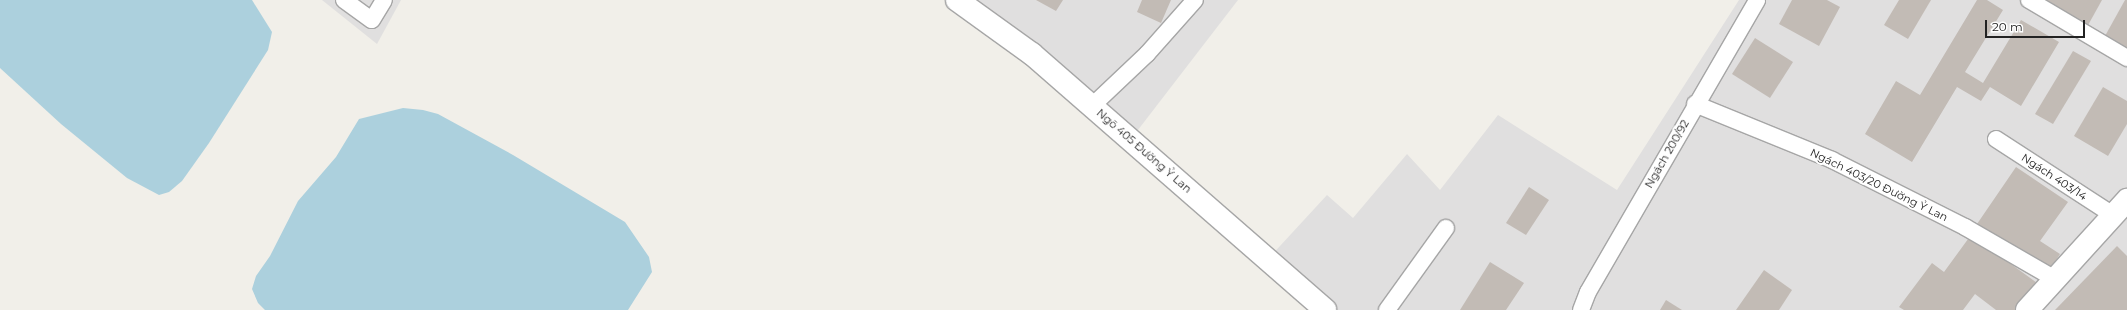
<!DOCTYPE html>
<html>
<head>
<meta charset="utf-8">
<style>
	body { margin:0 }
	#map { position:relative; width:2127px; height:310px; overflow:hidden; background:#f1efe9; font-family:Montserrat,sans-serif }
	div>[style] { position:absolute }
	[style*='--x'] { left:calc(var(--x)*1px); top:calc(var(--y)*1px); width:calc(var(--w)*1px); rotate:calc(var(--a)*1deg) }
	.residential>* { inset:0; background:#e0dfdf }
	.water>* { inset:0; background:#acd0dd }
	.building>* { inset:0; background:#c2bbb5 }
	.roads { filter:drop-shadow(1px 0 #a6a6a6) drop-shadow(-1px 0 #a6a6a6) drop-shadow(0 1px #a6a6a6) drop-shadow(0 -1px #a6a6a6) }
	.service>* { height:16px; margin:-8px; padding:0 8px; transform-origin:8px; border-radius:8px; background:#fff }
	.minor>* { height:22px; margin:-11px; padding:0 11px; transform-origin:11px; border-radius:11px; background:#fff }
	span { translate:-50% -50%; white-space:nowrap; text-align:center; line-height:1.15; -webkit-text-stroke:4px #fff; paint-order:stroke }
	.street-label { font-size:11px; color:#222 }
	.scale { position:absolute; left:1985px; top:20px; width:100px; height:18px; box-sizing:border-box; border:2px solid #222; border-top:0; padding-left:5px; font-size:12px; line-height:14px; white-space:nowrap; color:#222; -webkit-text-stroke:3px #fff; paint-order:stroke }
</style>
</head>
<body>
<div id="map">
	<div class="residential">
		<i style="clip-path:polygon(322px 0,401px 0,377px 44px)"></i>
		<i style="clip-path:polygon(947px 0,1238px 0,1131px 139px)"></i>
		<i style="clip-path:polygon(1739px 0,2127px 0,2127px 310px,1328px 310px,1268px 259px,1327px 195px,1353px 218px,1407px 154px,1440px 190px,1498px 115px,1617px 190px)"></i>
	</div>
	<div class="water">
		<i style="clip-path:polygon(0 0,252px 0,272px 32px,268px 50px,209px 143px,182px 181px,169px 192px,159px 195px,127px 178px,61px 124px,0 68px)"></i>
		<i style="clip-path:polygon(403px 108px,423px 110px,438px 114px,513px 155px,625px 222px,649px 257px,652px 272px,628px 310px,265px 310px,258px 303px,252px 289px,256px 276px,270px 256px,298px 201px,336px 157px,359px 119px)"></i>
	</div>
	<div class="building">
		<i style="clip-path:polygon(1036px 0,1063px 0,1056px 11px)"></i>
		<i style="clip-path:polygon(1142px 0,1171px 0,1161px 23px,1137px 12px)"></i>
		<i style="clip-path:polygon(1792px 0,1827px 0,1840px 7px,1819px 46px,1779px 24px)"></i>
		<i style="clip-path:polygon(1899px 0,1931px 0,1908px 39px,1884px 25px)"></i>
		<i style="clip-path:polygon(1977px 0,1987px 0,2003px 10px,1965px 72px,1983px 83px,2021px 20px,2059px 42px,2021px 106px,1990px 87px,1981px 101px,1957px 87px,1912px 162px,1865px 134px,1896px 81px,1920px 95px)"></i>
		<i style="clip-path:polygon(2038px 0,2102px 0,2087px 27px)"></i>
		<i style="clip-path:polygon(2125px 0,2127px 0,2127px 48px,2105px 36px)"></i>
		<i style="clip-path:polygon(1755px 38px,1793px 62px,1770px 98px,1732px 74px)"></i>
		<i style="clip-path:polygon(2073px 51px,2091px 61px,2053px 124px,2035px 114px)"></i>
		<i style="clip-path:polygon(2103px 87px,2127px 101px,2127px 124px,2108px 156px,2074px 136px)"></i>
		<i style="clip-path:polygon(2016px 167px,2068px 202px,2040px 241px,2060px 254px,2048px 273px,1977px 224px)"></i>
		<i style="clip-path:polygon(1529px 187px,1549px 200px,1526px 235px,1506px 223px)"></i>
		<i style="clip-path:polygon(1971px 235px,2037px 283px,2017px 310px,1996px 310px,1975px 294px,1963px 310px,1904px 310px,1899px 307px,1932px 263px,1944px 272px)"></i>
		<i style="clip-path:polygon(2117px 246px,2127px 256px,2127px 310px,2055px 310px)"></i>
		<i style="clip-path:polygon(1490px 262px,1524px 283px,1506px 310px,1460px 310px)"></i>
		<i style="clip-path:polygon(1764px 270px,1792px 290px,1779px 310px,1736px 310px)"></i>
		<i style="clip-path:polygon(1666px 300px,1682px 310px,1660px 310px)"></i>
	</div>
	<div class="roads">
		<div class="service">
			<i style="--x:344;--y:0;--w:34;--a:36"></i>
			<i style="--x:372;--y:20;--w:23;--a:-59"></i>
			<i style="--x:2029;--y:0;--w:114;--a:30.6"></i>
			<i style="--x:1695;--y:104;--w:148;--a:22.2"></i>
			<i style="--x:1832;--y:160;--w:149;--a:26.7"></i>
			<i style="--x:1965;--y:227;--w:104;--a:30"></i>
			<i style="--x:1092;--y:106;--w:76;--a:-43.4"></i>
			<i style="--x:1147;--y:54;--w:72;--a:-48.4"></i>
			<i style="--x:1996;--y:139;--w:140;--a:33"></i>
			<i style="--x:1387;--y:310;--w:101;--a:-54.3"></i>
			<i style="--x:1581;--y:310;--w:19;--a:-69"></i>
			<i style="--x:1588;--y:292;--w:337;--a:-59.9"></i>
		</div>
		<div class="minor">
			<i style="--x:957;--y:0;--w:92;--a:35.8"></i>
			<i style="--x:1032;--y:54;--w:389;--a:41.1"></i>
			<i style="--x:2027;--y:310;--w:149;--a:-47.7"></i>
		</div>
	</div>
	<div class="street-label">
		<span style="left:1144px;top:151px;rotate:41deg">Ngõ 405 Đường Ỷ Lan</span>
		<span style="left:1667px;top:154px;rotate:-60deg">Ngách 200/92</span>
		<span style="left:2054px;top:177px;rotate:33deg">Ngách 403/14</span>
		<span style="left:1879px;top:185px;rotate:26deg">Ngách 403/20 Đường Ỷ Lan</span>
	</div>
	<div class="scale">20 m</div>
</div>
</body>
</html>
